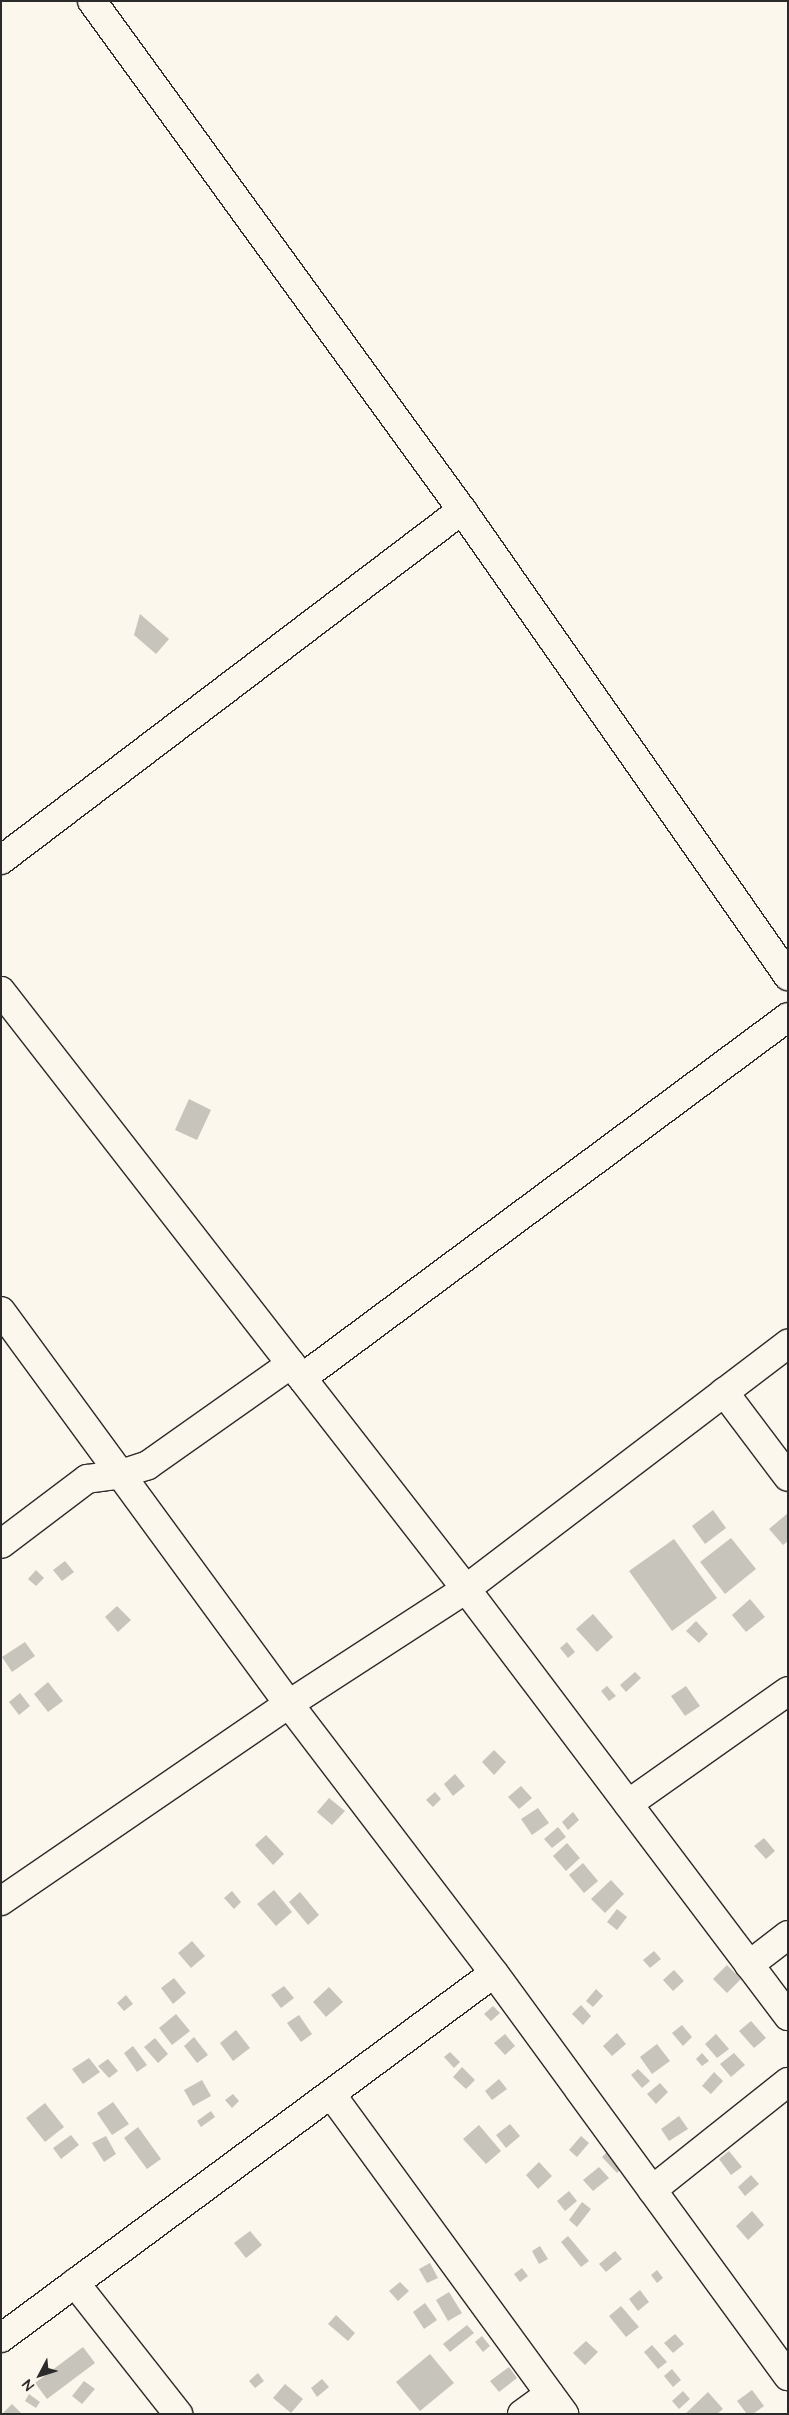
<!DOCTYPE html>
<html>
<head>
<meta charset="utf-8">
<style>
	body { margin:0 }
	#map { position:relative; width:789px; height:2415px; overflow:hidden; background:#fbf7ec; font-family:"Architects Daughter",sans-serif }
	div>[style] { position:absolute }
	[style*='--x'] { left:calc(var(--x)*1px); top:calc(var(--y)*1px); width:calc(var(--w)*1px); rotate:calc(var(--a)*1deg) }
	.building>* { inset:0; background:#c7c4bc }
	.roads { filter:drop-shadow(1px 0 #2b2b2b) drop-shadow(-1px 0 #2b2b2b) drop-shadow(0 1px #2b2b2b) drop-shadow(0 -1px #2b2b2b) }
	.minor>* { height:28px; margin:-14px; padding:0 14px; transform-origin:14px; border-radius:14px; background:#fbf7ec }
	span { translate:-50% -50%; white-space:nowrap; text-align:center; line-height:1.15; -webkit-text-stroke:5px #fbf7ec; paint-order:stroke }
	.frame { position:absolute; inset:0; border:2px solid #2b2b2b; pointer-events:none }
	.north { position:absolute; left:15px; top:2350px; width:50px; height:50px; -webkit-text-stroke:4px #fbf7ec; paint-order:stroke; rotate:230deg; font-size:14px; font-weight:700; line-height:20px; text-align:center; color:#2b2b2b }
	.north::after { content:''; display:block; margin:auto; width:18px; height:22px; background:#2b2b2b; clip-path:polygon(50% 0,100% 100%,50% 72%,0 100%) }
</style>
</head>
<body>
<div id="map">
	<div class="building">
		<i style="clip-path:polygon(140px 614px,169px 639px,156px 654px,134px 635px)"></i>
		<i style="clip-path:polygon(189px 1099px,211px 1110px,197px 1140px,175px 1130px)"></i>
		<i style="clip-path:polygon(713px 1510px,726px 1528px,705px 1544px,692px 1526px)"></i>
		<i style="clip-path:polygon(788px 1513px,788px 1541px,783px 1545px,769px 1529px)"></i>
		<i style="clip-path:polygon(731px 1538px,756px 1569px,725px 1594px,700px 1562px)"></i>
		<i style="clip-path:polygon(674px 1539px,717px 1598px,672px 1631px,629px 1571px)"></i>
		<i style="clip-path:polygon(65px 1561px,74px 1572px,62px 1581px,53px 1570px)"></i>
		<i style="clip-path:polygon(36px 1570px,44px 1578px,36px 1586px,28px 1579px)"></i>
		<i style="clip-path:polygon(750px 1599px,765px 1617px,746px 1632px,732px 1615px)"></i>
		<i style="clip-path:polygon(117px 1606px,131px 1620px,118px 1632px,105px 1617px)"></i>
		<i style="clip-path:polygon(593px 1614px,613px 1637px,597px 1652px,576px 1629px)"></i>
		<i style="clip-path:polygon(696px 1621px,708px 1634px,699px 1643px,686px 1631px)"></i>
		<i style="clip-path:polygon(25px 1642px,35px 1656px,12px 1672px,2px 1657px)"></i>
		<i style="clip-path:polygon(567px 1642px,575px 1652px,568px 1658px,560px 1648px)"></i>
		<i style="clip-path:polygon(635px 1672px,641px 1678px,626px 1692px,620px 1685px)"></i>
		<i style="clip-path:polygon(48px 1682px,63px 1701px,48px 1712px,34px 1694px)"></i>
		<i style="clip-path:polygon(607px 1686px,616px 1696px,609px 1701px,601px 1691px)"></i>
		<i style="clip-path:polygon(686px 1686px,700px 1706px,685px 1716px,671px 1696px)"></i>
		<i style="clip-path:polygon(20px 1693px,30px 1706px,19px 1715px,9px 1702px)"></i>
		<i style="clip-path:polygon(494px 1750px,506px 1762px,494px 1775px,482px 1762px)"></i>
		<i style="clip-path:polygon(455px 1774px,465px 1786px,453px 1796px,444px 1784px)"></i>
		<i style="clip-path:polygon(521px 1786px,532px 1798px,519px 1809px,508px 1797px)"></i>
		<i style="clip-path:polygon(435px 1792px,441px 1799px,433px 1807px,426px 1800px)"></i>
		<i style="clip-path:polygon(329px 1798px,345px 1811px,332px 1825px,317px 1812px)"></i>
		<i style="clip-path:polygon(538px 1808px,549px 1823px,532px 1835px,521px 1819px)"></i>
		<i style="clip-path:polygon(573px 1812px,579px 1820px,568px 1830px,562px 1822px)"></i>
		<i style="clip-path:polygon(558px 1827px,566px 1837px,552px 1848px,544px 1839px)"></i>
		<i style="clip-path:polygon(266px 1835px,284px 1854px,273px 1865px,255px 1845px)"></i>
		<i style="clip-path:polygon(764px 1838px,775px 1851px,766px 1859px,754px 1846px)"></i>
		<i style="clip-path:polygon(567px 1843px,580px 1858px,566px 1871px,553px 1856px)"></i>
		<i style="clip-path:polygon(583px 1863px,598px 1881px,584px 1893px,569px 1875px)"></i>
		<i style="clip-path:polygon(611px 1880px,624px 1894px,605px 1913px,591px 1899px)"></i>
		<i style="clip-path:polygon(274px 1890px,292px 1912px,276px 1926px,257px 1904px)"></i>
		<i style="clip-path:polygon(232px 1891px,241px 1902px,234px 1909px,224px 1898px)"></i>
		<i style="clip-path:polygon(300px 1892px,319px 1915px,308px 1925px,289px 1902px)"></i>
		<i style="clip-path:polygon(617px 1909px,627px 1917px,617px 1930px,607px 1922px)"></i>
		<i style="clip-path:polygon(192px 1941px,205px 1956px,191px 1968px,178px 1953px)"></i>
		<i style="clip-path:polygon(654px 1951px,661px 1959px,650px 1968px,643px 1960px)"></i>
		<i style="clip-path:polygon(727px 1965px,741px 1979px,727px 1993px,713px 1979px)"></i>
		<i style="clip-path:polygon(674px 1970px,684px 1981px,673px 1991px,663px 1980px)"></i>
		<i style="clip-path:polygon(174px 1978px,186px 1993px,173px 2004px,161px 1988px)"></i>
		<i style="clip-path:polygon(284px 1986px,294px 1998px,281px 2008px,271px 1995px)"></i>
		<i style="clip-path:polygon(329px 1987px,343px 2002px,326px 2017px,313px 2002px)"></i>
		<i style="clip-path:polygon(596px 1989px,603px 1996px,593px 2007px,586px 2001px)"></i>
		<i style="clip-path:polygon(126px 1995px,133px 2004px,124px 2011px,117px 2003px)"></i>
		<i style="clip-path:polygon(581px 2005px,591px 2016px,583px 2025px,572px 2014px)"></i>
		<i style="clip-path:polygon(493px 2006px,500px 2013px,491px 2021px,484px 2014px)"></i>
		<i style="clip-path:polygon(176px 2014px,190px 2031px,172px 2045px,159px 2028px)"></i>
		<i style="clip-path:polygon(299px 2015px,312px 2034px,301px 2042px,287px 2023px)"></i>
		<i style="clip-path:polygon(751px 2021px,766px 2038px,754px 2048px,739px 2031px)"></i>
		<i style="clip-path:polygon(682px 2025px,692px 2037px,683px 2046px,672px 2033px)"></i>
		<i style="clip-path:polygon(236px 2030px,250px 2048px,233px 2061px,220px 2043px)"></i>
		<i style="clip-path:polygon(617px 2033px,626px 2044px,612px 2056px,603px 2046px)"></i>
		<i style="clip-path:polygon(505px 2034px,515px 2046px,505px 2055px,494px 2043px)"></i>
		<i style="clip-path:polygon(716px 2034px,729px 2049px,717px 2058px,705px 2044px)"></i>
		<i style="clip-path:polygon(194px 2037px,208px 2055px,197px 2063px,184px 2046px)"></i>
		<i style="clip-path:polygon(155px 2038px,168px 2054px,158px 2063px,144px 2047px)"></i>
		<i style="clip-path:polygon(657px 2044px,670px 2061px,652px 2074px,640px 2057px)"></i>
		<i style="clip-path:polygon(133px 2046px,147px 2065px,137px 2072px,124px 2053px)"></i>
		<i style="clip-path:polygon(450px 2052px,460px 2062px,454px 2068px,444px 2057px)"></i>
		<i style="clip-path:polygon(702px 2053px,709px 2061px,702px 2066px,696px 2059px)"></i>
		<i style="clip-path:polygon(734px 2053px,745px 2065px,731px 2077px,720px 2064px)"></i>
		<i style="clip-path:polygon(89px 2058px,100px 2072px,83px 2084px,72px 2069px)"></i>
		<i style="clip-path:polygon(108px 2059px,118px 2071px,109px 2078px,98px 2066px)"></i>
		<i style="clip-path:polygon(462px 2067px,475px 2080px,466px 2089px,453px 2077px)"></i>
		<i style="clip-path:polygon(638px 2069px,650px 2081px,642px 2088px,631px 2075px)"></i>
		<i style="clip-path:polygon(714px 2072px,723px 2081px,711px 2094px,702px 2086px)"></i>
		<i style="clip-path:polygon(499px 2079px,507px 2089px,492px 2100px,485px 2091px)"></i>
		<i style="clip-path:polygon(202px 2080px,211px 2096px,193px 2106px,184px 2090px)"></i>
		<i style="clip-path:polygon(660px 2083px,668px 2092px,656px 2104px,647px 2094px)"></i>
		<i style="clip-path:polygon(233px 2094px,239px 2101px,232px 2108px,225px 2100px)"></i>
		<i style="clip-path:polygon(113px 2102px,129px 2124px,112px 2135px,97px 2113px)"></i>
		<i style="clip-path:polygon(45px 2103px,64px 2127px,45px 2142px,26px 2118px)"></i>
		<i style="clip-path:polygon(211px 2111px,215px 2117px,201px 2127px,197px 2121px)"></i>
		<i style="clip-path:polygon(679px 2116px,688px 2129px,669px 2141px,661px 2129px)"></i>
		<i style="clip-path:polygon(510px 2124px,520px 2136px,506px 2148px,496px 2135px)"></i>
		<i style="clip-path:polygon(479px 2125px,501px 2151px,486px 2164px,463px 2139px)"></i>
		<i style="clip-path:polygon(138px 2127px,161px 2159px,147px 2169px,124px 2138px)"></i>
		<i style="clip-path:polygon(71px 2135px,79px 2145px,61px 2159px,53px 2148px)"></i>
		<i style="clip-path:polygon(106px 2136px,116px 2154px,104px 2162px,92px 2143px)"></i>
		<i style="clip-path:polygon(581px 2136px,589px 2143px,577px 2157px,569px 2150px)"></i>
		<i style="clip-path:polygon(611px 2148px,626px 2164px,617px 2173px,602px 2157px)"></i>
		<i style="clip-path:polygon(729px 2151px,742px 2167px,731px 2175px,719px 2159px)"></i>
		<i style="clip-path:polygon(539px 2162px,552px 2176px,538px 2189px,526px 2175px)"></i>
		<i style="clip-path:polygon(599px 2167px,609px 2178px,593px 2191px,583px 2180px)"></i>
		<i style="clip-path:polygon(751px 2175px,759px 2184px,745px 2196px,738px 2187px)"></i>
		<i style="clip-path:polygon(569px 2191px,577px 2201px,565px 2211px,557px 2201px)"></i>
		<i style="clip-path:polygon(582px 2202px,591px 2209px,577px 2227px,569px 2220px)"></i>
		<i style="clip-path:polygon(752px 2211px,764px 2225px,748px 2240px,736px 2226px)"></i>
		<i style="clip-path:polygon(250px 2231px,262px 2245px,246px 2258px,234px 2243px)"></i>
		<i style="clip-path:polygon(568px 2236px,589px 2261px,581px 2267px,561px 2242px)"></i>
		<i style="clip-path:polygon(540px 2246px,548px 2259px,539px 2264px,532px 2251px)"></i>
		<i style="clip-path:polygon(615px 2251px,622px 2259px,606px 2272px,599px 2264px)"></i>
		<i style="clip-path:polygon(430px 2263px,438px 2278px,427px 2283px,419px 2269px)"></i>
		<i style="clip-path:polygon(522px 2268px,528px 2276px,520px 2282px,514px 2274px)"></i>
		<i style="clip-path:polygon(657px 2270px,663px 2278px,657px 2283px,651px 2275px)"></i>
		<i style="clip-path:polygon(400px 2282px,409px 2291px,398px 2301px,389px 2291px)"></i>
		<i style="clip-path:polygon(640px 2290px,649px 2302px,638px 2311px,629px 2299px)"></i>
		<i style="clip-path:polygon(449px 2292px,462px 2313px,448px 2321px,436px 2300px)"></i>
		<i style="clip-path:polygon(425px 2303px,437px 2320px,424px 2329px,413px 2312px)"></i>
		<i style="clip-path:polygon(621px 2306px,639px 2327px,626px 2337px,609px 2316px)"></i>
		<i style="clip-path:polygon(336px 2315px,355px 2333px,348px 2341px,328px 2324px)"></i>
		<i style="clip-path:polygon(467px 2325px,474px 2333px,450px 2352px,443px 2344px)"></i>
		<i style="clip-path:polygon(675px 2334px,684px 2344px,673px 2353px,664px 2343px)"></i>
		<i style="clip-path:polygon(482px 2336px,490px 2346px,483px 2352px,475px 2342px)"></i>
		<i style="clip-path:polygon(586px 2341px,598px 2352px,585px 2365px,573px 2353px)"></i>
		<i style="clip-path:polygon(652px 2345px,667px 2362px,658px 2369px,644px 2352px)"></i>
		<i style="clip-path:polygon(83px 2347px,95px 2363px,47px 2399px,35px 2383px)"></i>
		<i style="clip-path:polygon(430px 2354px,454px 2383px,420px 2411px,396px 2382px)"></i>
		<i style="clip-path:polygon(509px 2367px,517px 2378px,499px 2392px,490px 2381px)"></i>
		<i style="clip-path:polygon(672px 2369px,681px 2380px,673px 2387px,664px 2376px)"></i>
		<i style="clip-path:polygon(258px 2373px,264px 2381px,255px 2388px,249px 2381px)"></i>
		<i style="clip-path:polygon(322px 2379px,329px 2387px,317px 2397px,311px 2388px)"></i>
		<i style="clip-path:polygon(84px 2381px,95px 2389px,82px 2404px,72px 2396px)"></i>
		<i style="clip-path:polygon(285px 2384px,303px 2399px,291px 2413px,273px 2398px)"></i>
		<i style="clip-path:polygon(752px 2390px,764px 2406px,753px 2414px,747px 2414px,737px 2401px)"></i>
		<i style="clip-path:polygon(683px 2391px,690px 2399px,679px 2409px,672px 2401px)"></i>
		<i style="clip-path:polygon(708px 2392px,723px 2409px,717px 2414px,685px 2414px)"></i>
		<i style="clip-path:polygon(29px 2394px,40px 2402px,36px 2408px,25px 2401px)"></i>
		<i style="clip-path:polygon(12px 2404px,22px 2414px,2px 2414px)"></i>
	</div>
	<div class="roads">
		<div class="minor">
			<i style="--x:92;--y:1;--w:629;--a:53.99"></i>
			<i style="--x:462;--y:510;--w:569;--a:55.02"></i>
			<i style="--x:1;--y:860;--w:579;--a:-37.21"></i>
			<i style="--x:1;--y:991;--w:758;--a:52.13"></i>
			<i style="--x:466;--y:1589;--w:535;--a:52.98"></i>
			<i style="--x:1;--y:1311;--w:487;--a:53.8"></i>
			<i style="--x:289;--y:1704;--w:338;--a:52.7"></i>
			<i style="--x:494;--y:1973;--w:499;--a:53.9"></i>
			<i style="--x:302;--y:1378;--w:605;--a:-36.6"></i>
			<i style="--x:724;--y:1392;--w:106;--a:53"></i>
			<i style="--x:1;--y:1544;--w:108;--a:-37.1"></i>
			<i style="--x:87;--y:1479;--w:34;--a:-8"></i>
			<i style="--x:121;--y:1474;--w:28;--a:-18"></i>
			<i style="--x:148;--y:1465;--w:175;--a:-35.2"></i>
			<i style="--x:628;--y:1804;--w:196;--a:-35.2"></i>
			<i style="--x:1;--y:1901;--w:349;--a:-34.4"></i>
			<i style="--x:289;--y:1704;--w:211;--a:-33"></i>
			<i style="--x:466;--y:1589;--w:405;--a:-37.3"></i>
			<i style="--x:749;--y:1965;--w:49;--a:-37.6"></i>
			<i style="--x:331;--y:2094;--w:396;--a:53.9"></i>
			<i style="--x:652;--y:2190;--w:174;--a:-38.5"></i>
			<i style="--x:75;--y:2283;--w:167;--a:51.8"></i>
			<i style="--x:1;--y:2338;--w:613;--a:-36.51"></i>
			<i style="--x:522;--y:2414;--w:34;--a:-36"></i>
		</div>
	</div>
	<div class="frame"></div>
	<div class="north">N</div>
</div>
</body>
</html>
